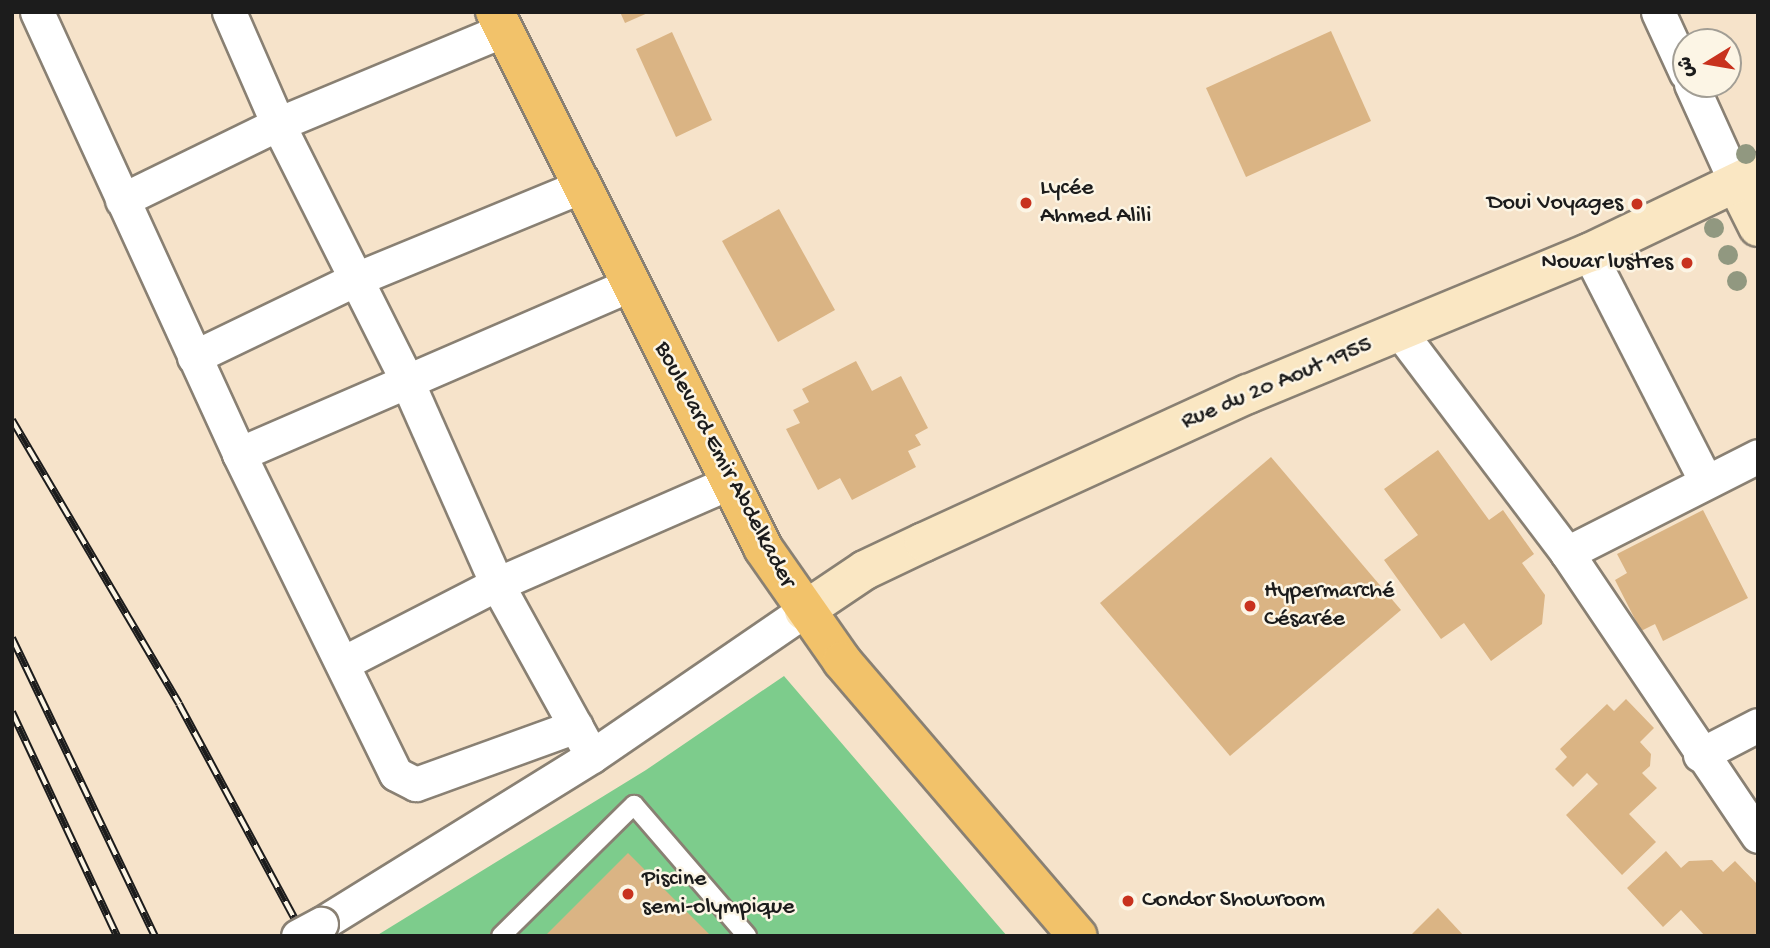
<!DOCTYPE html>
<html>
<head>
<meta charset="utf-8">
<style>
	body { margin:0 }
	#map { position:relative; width:1770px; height:948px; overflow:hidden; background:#f6e3ca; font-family:"Gochi Hand","Playpen Sans Arabic",sans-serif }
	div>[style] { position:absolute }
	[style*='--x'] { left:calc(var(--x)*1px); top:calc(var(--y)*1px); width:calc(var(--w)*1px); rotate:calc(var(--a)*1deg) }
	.green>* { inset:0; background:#7dcc8c }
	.building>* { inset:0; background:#dab484 }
	.roads { filter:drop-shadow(2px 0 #898073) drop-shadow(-2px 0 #898073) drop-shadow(0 2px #898073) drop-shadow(0 -2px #898073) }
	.lane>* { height:18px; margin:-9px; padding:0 9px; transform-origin:9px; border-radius:9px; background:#fff }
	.street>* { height:33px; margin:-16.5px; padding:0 16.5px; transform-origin:16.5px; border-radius:16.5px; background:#fff }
	.secondary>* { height:38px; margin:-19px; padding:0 19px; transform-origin:19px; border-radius:19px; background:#fae7c3 }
	.primary>* { height:38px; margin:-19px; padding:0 19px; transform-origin:19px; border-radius:19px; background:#f2c26a }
	.rail>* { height:8px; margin-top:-4px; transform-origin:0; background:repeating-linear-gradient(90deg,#fcf5e5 0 16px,#1c1c1c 0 32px); box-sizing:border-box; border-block:2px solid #1c1c1c }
	.bridges { filter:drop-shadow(2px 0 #898073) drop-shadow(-2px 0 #898073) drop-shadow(0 2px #898073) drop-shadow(0 -2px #898073) }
	.street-bridge>* { height:33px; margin:-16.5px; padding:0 16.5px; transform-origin:16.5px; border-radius:16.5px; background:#fff }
	.trees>* { width:20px; height:20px; margin:-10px; border-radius:50%; background:#919880 }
	.dots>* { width:19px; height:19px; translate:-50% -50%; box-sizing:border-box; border:4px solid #fcf5e5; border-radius:50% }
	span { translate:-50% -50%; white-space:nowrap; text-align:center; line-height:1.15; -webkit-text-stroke:5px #fcf5e5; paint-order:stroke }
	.poi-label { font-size:24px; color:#1c1c1c }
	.left { translate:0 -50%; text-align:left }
	.right { translate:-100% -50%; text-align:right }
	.street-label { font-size:24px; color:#1c1c1c }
	.frame { position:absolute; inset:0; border:14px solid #1c1c1c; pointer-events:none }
	.north { position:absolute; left:1672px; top:28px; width:70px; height:70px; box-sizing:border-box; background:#fcf5e5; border:2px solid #a29e95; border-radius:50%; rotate:259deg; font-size:19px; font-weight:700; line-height:28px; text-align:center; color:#1c1c1c }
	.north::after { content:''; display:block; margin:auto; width:24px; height:32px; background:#c8321e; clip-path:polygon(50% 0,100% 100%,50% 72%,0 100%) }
</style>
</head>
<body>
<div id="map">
	<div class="green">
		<i style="clip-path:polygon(784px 676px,1007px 936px,376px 936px,646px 770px)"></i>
	</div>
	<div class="building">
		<i style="clip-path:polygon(620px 12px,650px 12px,625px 23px)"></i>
		<i style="clip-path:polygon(1331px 31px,1371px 121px,1246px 177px,1206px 88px)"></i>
		<i style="clip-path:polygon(672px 32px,712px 120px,676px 137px,636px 49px)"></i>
		<i style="clip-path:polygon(779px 209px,835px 310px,778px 342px,722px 241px)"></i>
		<i style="clip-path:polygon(856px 361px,872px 391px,901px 376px,928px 428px,915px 435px,921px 445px,908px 451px,916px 467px,852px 500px,840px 478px,818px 490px,786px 429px,800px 423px,793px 410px,809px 402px,802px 389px)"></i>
		<i style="clip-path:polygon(1438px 450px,1489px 520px,1503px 510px,1534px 554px,1522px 563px,1545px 595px,1542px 624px,1491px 661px,1464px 623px,1441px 639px,1384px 560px,1418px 535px,1384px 489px)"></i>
		<i style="clip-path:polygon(1271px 457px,1401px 610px,1230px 756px,1100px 603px)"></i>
		<i style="clip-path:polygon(1703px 510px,1748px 598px,1663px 641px,1655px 624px,1641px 631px,1615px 580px,1627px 573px,1617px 554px)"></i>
		<i style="clip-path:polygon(1626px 699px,1654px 728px,1640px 742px,1651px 754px,1650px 766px,1642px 773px,1657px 788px,1629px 814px,1656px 842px,1622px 875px,1566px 815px,1598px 784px,1587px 773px,1573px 787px,1555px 769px,1567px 757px,1560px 749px,1607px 704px,1614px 711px)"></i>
		<i style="clip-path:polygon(1666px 851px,1681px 868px,1689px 861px,1712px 860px,1723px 872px,1735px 861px,1758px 885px,1758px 936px,1705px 936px,1681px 910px,1663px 927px,1627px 888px)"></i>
		<i style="clip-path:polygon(628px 853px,711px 936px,545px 936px)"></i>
		<i style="clip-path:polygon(1438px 908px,1464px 936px,1410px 936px)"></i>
	</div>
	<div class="roads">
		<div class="lane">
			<i style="--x:501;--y:936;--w:187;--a:-44.6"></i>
			<i style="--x:634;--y:805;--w:173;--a:49.2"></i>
		</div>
		<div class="street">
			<i style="--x:37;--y:12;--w:486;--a:65.4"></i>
			<i style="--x:239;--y:454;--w:356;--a:63.9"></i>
			<i style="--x:396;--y:774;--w:22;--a:27"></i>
			<i style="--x:416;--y:784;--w:170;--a:-19.9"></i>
			<i style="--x:229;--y:12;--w:122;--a:66.4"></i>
			<i style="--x:278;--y:124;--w:285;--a:63.3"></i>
			<i style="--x:406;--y:379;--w:224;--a:66.1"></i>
			<i style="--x:497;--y:584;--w:196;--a:61.1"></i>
			<i style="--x:1658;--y:12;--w:67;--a:65.3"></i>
			<i style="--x:1691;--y:84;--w:109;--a:65.6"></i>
			<i style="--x:122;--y:200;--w:174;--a:-26"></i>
			<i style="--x:278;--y:124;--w:245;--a:-22.6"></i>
			<i style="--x:1589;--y:253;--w:257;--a:62.9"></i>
			<i style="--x:1400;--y:332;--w:277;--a:52.9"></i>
			<i style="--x:1567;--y:553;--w:341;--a:56"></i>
			<i style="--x:194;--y:357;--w:180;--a:-25.7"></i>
			<i style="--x:356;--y:279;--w:241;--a:-22.4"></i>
			<i style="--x:239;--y:454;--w:425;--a:-23.4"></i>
			<i style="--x:1567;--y:553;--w:214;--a:-26.9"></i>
			<i style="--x:343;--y:663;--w:173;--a:-27.2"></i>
			<i style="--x:497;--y:584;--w:252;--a:-23.6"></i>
			<i style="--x:1700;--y:755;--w:65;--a:-27.3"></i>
			<i style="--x:321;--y:924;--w:319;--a:-31.8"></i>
			<i style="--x:592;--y:756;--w:257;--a:-34.4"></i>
		</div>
		<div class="secondary">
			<i style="--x:1736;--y:183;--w:49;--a:63.4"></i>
			<i style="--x:804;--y:611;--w:73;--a:-33.9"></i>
			<i style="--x:865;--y:570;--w:65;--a:-25.4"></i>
			<i style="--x:924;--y:542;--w:356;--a:-24.6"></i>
			<i style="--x:1248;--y:394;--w:369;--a:-22.5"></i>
			<i style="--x:1589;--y:253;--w:187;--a:-25.6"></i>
		</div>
		<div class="primary">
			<i style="--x:495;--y:12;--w:599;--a:63.43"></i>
			<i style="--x:763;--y:548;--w:138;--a:55"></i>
			<i style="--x:842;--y:661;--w:362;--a:49.4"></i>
		</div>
	</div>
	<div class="rail">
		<i style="--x:12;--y:420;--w:329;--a:59.5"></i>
		<i style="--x:179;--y:704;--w:264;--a:61.7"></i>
		<i style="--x:12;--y:638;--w:331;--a:64.4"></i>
		<i style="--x:12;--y:712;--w:247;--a:64.9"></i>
	</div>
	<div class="bridges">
		<div class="street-bridge">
			<i style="--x:298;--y:936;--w:26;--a:-28"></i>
		</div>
	</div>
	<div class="trees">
		<i style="left:1746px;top:154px"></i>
		<i style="left:1714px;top:228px"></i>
		<i style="left:1728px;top:255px"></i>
		<i style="left:1737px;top:281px"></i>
	</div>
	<div class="dots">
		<i style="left:1026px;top:203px;background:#c8321e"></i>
		<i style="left:1637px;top:204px;background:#c8321e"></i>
		<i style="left:1687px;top:263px;background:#c8321e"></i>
		<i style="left:1250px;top:606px;background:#c8321e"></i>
		<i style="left:628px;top:894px;background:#c8321e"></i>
		<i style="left:1128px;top:901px;background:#c8321e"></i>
	</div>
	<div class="poi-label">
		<span class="left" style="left:1040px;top:203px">Lycée<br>Ahmed Alili</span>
		<span class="right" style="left:1623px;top:204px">Doui Voyages</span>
		<span class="right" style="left:1673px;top:263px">Nouar lustres</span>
		<span class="left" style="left:1264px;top:606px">Hypermarché<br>Césarée</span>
		<span class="left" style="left:642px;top:894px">Piscine<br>semi-olympique</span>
		<span class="left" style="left:1142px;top:901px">Condor Showroom</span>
	</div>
	<div class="street-label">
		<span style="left:1277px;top:384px;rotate:-23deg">Rue du 20 Aout 1955</span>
		<span style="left:724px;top:465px;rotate:62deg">Boulevard Emir Abdelkader</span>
	</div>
	<div class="frame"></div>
	<div class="north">ش</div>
</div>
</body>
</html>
